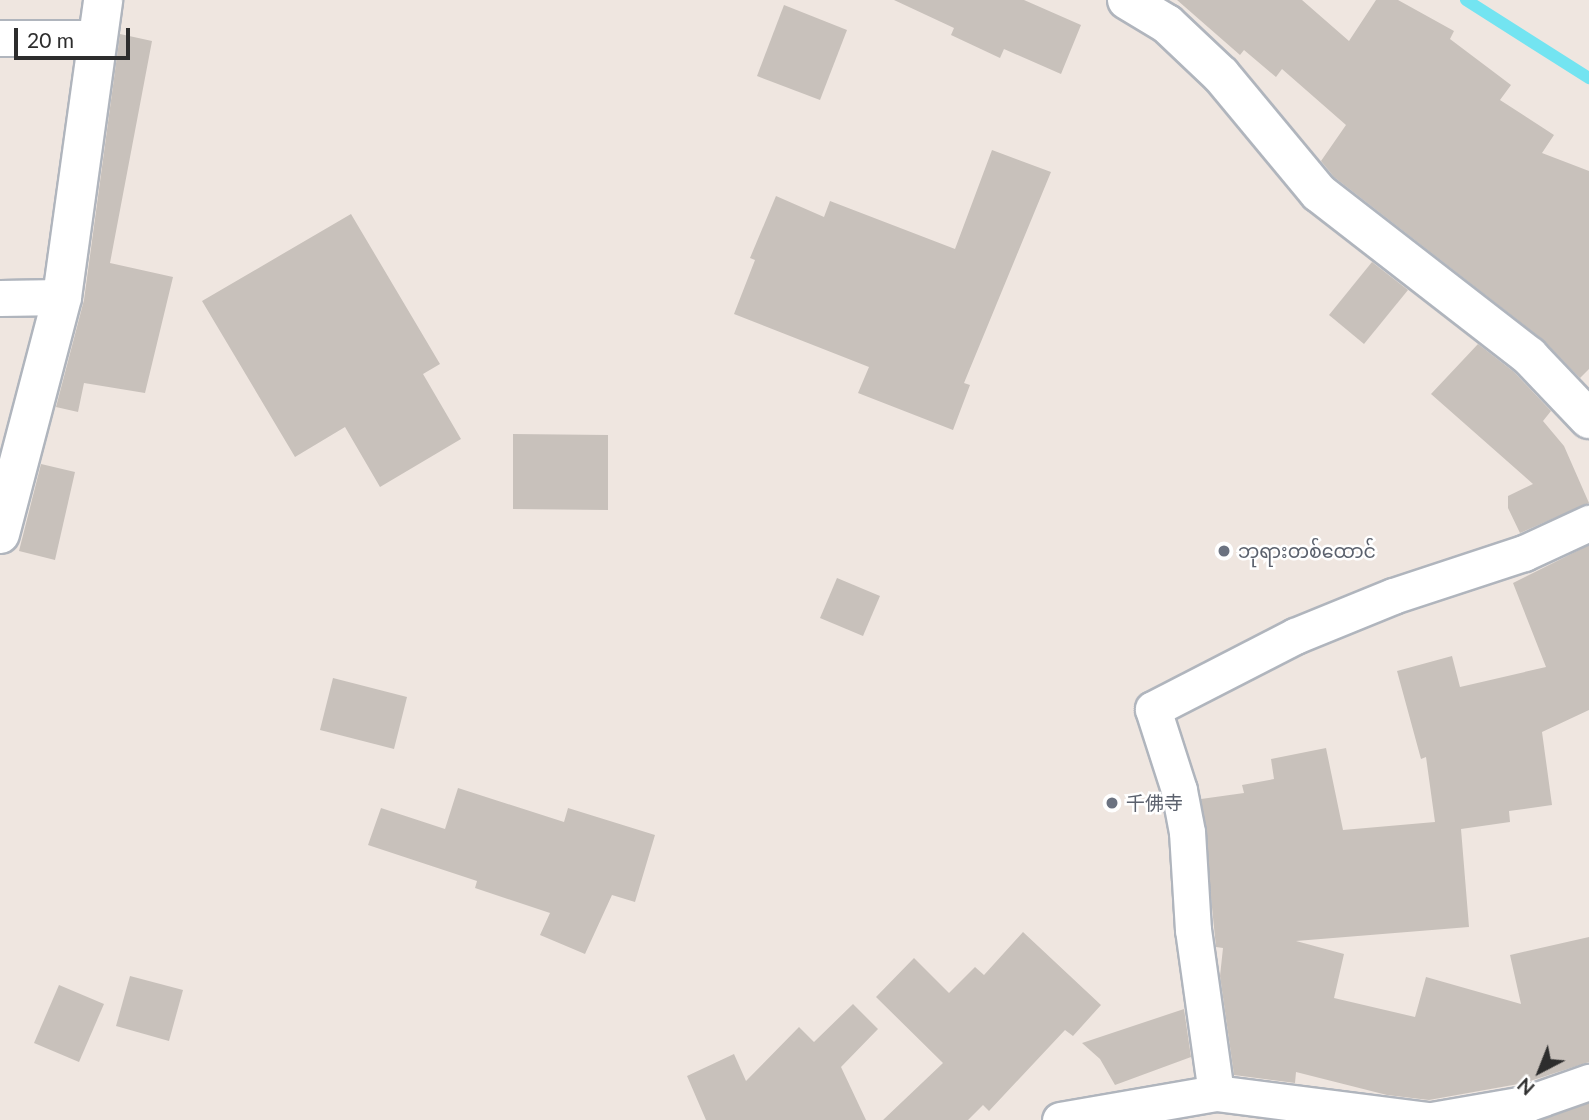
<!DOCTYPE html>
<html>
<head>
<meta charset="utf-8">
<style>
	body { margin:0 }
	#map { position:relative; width:1589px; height:1120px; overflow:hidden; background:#efe6e0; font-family:Lato,"Noto Sans SC","Noto Sans Myanmar",sans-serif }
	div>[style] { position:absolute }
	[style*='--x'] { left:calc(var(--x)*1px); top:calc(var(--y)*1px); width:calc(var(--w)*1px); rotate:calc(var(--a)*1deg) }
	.stream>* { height:12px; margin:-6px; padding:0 6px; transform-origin:6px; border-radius:6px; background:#73e4f1 }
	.building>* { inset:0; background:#c8c1bb }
	.roads { filter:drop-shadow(2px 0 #b0b5bd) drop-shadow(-2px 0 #b0b5bd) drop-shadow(0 2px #b0b5bd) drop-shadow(0 -2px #b0b5bd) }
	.minor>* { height:35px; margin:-17.5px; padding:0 17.5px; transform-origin:17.5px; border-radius:17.5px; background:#fff }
	.tertiary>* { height:38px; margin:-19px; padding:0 19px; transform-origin:19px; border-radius:19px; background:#fff }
	.dots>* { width:19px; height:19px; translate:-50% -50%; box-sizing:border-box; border:4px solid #fff; border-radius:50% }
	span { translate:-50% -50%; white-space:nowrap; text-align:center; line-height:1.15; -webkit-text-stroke:5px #fff; paint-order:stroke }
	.worship-label { font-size:19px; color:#5b616d }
	.left { translate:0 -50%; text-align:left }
	.north { position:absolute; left:1505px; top:1036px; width:70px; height:70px; -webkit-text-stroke:5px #fff; paint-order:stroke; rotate:222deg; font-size:19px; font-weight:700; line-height:28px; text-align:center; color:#2d2d2d }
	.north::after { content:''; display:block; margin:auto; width:24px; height:32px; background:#2d2d2d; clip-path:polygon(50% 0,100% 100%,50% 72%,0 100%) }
	.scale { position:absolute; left:14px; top:28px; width:116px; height:32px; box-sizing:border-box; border:4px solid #2d2d2d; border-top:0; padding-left:9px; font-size:21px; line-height:24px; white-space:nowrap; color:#2d2d2d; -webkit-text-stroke:5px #fff; paint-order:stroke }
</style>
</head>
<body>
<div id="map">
	<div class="stream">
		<i style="--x:1466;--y:0;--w:146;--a:32.4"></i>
	</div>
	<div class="building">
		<i style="clip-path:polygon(894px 0,1024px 0,1081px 25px,1061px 74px,1004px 49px,1000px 58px,951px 35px,954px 28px)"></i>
		<i style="clip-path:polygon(1177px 0,1302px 0,1349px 41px,1376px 0,1398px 0,1454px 31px,1450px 39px,1511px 85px,1500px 100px,1554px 135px,1542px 153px,1589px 171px,1589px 369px,1580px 378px,1542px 339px,1334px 177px,1321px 161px,1346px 125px,1282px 69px,1276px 77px,1244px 50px,1240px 55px)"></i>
		<i style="clip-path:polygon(784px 5px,847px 30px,820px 100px,757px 76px)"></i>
		<i style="clip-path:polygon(120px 34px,152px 41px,110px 263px,173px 277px,145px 393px,84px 383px,78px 412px,56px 407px,84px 300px)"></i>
		<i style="clip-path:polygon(992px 150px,1051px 172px,964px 383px,970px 385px,953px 430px,858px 393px,869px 367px,734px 314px,755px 260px,750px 258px,776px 196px,824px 217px,830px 201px,955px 249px)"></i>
		<i style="clip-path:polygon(351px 214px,440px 364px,423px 374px,461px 439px,380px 487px,345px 427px,295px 457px,202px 301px)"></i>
		<i style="clip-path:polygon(1372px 262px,1408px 290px,1364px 344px,1329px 315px)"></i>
		<i style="clip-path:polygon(1478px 344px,1514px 372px,1551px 411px,1543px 421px,1564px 446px,1589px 503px,1520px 533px,1508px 508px,1508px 496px,1533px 484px,1431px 394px)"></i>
		<i style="clip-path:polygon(513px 434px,608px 435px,608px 510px,513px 509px)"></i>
		<i style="clip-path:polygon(41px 464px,75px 472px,55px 560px,19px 551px)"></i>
		<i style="clip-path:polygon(1589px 545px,1589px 710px,1542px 732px,1552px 805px,1509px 811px,1510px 822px,1461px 829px,1469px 927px,1296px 941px,1344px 954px,1334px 998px,1415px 1017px,1426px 977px,1521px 1004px,1510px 955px,1589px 937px,1589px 1062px,1524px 1083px,1429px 1100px,1387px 1095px,1296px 1072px,1295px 1083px,1234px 1075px,1220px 976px,1223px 948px,1216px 947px,1201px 799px,1244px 793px,1242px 785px,1274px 779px,1271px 759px,1326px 748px,1343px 830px,1435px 822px,1426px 757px,1421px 759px,1397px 671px,1452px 656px,1460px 687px,1546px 667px,1513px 583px)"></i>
		<i style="clip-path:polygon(837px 578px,880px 596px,863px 636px,820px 618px)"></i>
		<i style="clip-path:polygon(333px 678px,407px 697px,394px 749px,320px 730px)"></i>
		<i style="clip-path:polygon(458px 788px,564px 822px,568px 808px,655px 835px,635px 902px,612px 895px,585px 954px,540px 935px,550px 913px,475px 888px,477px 881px,368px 845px,381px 808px,445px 829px)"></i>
		<i style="clip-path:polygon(1023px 932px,1101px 1005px,1073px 1036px,1065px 1030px,989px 1111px,983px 1105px,968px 1120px,883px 1120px,943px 1063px,876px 997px,914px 958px,949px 993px,975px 967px,984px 975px)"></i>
		<i style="clip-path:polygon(130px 976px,183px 990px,169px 1041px,116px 1026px)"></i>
		<i style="clip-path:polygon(59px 985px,104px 1004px,79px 1062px,34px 1043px)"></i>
		<i style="clip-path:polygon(853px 1004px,878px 1029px,841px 1067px,866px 1120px,706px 1120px,687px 1076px,734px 1054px,746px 1081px,799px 1027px,814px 1042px)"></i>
		<i style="clip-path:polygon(1184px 1009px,1191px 1057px,1115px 1085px,1100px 1059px,1082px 1043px)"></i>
		<i style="clip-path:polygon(1589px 1103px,1589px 1120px,1541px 1120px)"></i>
	</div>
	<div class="roads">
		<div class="minor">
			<i style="--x:0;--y:38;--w:95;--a:0"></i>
			<i style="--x:0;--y:298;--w:62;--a:-0.9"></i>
			<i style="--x:1216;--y:1093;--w:165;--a:-98"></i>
			<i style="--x:1193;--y:930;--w:98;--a:-93.5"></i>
			<i style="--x:1187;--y:832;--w:43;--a:-100.8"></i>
			<i style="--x:1179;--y:790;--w:85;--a:-107.8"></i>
			<i style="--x:1153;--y:709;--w:160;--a:-27.2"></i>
			<i style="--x:1295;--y:636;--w:106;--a:-22.2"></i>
			<i style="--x:1393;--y:596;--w:138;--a:-18.2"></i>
			<i style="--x:1524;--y:553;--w:72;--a:-24.8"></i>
			<i style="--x:1060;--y:1120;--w:158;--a:-9.8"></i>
			<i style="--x:1216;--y:1093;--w:212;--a:7.3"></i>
			<i style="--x:1432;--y:1120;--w:98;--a:-9.9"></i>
			<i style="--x:1529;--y:1103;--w:64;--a:-19.3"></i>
		</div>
		<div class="tertiary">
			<i style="--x:1127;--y:0;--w:47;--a:31"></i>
			<i style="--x:1167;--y:24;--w:74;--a:43.4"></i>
			<i style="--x:1221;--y:75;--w:153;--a:50.3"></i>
			<i style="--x:1319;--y:193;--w:266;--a:37.8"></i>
			<i style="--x:1529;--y:356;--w:87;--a:46.4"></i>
			<i style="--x:0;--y:534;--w:245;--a:-75.3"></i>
			<i style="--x:62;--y:297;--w:300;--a:-82.1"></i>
		</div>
	</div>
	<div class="dots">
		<i style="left:1224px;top:551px;background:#6b7280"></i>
		<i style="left:1112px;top:803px;background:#6b7280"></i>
	</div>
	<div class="worship-label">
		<span class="left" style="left:1238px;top:551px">ဘုရားတစ်ထောင်</span>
		<span class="left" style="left:1126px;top:803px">千佛寺</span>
	</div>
	<div class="north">N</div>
	<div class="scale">20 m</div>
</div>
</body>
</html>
